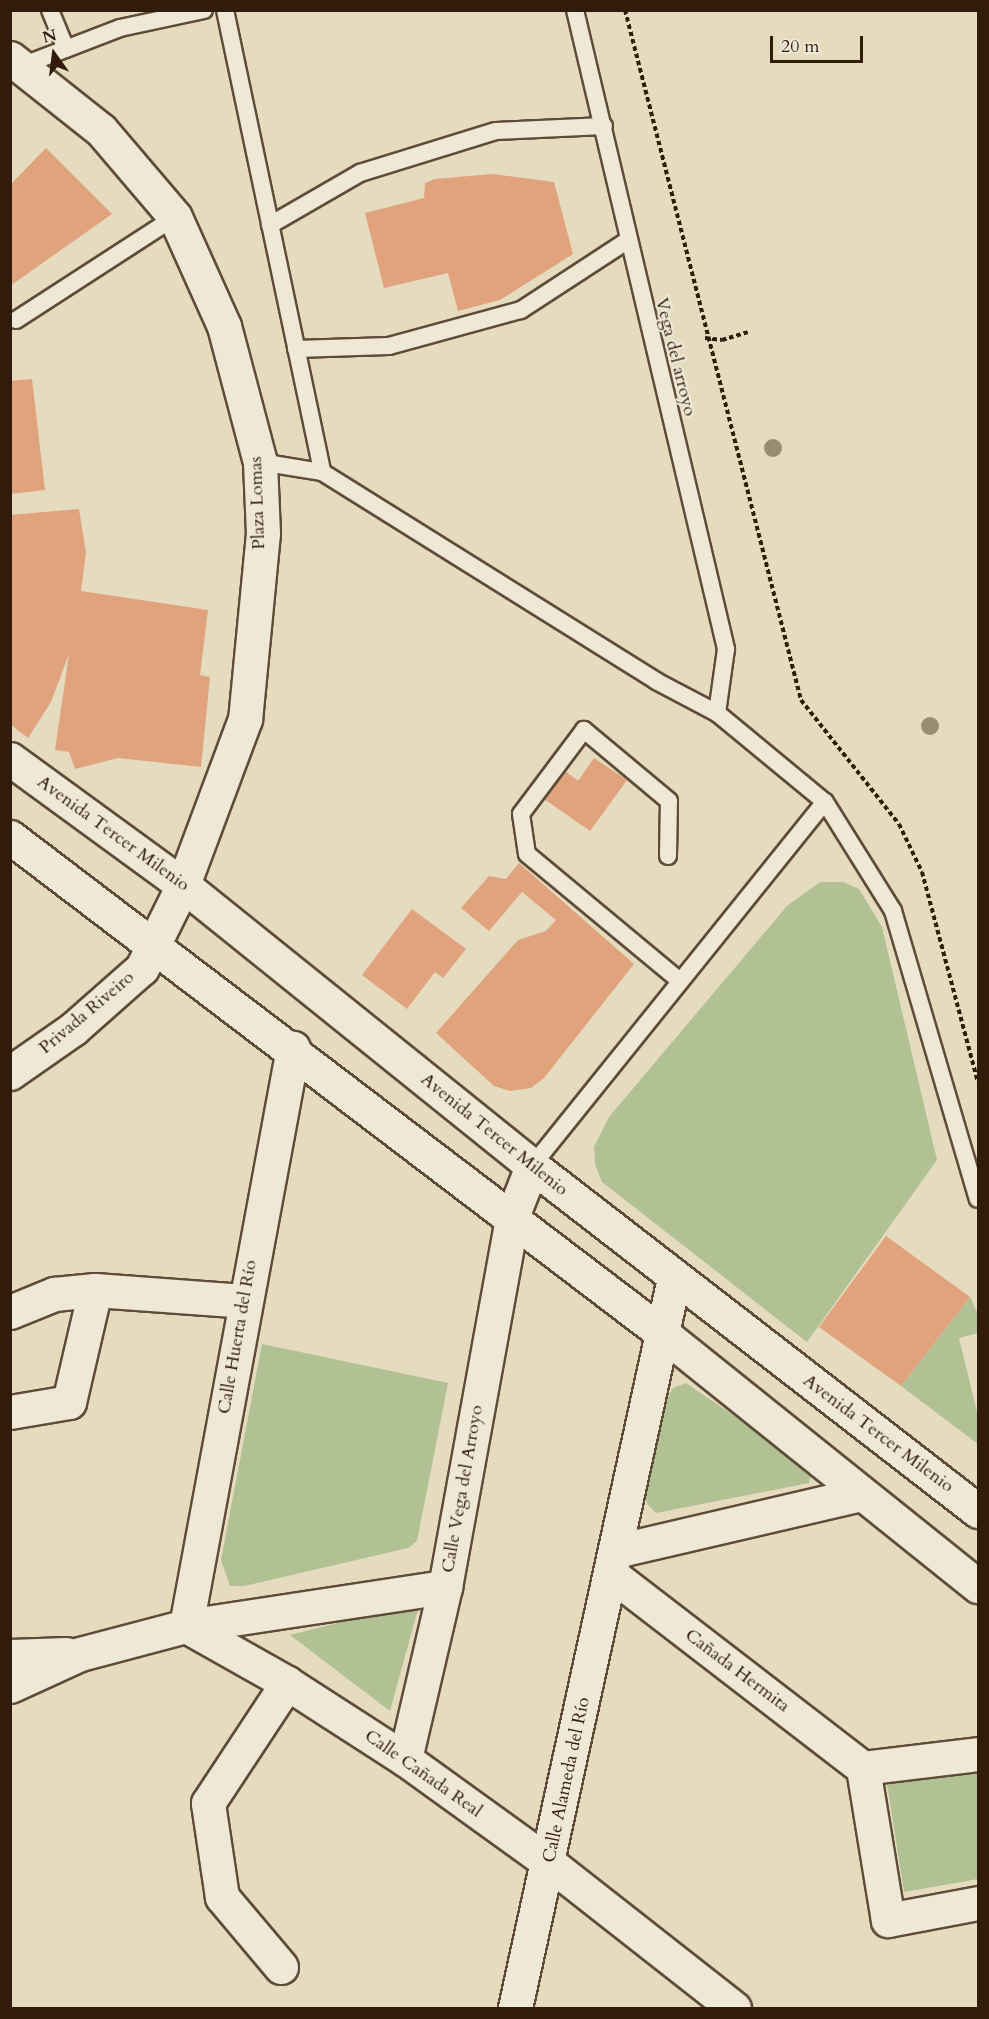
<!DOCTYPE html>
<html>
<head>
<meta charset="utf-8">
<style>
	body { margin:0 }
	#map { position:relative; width:989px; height:2019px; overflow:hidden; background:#e5dbbe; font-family:Cardo,serif }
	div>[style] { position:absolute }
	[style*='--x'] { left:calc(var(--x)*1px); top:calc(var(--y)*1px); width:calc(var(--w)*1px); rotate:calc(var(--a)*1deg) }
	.green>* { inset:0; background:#b1c194 }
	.building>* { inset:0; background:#e0a37d }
	.path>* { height:4px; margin-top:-2px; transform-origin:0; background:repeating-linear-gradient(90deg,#311c0b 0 4.5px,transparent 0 7.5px) }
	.roads { filter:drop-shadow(2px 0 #5e4c38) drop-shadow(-2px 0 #5e4c38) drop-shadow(0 2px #5e4c38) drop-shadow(0 -2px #5e4c38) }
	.service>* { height:16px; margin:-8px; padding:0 8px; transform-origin:8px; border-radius:8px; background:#eee8d5 }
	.minor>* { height:33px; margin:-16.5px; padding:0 16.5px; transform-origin:16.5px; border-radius:16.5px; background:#eee8d5 }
	.tertiary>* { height:33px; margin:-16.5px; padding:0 16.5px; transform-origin:16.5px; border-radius:16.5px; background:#eee8d5 }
	.trees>* { width:18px; height:18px; margin:-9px; border-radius:50%; background:#978d72 }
	span { translate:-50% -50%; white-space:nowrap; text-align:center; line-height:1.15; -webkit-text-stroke:4.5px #eee8d5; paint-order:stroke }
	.street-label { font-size:18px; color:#311c0b }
	.frame { position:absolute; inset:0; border:12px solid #311c0b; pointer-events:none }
	.north { position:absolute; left:24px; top:24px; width:60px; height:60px; -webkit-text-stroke:4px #eee8d5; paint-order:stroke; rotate:346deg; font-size:16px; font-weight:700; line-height:24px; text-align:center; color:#311c0b }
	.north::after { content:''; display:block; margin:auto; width:21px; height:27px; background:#311c0b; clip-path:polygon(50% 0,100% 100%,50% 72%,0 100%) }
	.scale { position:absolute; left:770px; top:36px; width:93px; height:27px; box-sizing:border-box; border:3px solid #311c0b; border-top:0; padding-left:8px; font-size:18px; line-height:21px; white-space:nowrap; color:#311c0b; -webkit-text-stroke:4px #eee8d5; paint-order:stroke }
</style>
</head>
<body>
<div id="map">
	<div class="green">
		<i style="clip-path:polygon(820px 882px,843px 882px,859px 889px,882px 927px,937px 1160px,807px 1342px,602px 1182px,595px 1164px,594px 1147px,609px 1117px,787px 906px)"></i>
		<i style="clip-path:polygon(970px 1297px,978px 1314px,978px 1333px,959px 1338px,978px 1416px,978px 1444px,901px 1386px)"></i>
		<i style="clip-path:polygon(262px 1344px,448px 1383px,417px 1541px,408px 1548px,244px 1586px,230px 1586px,221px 1560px)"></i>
		<i style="clip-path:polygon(686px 1383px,805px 1464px,811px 1473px,809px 1483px,656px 1513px,647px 1504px,644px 1489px,667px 1399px,673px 1388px)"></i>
		<i style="clip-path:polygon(420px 1602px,390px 1711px,290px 1635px)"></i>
		<i style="clip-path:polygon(978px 1763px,978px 1879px,904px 1892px,886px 1778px)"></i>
	</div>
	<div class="building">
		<i style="clip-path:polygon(46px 148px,112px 214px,10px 286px,10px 185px)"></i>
		<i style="clip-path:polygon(492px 174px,554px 182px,573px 254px,500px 300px,458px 311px,448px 273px,384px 288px,365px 213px,424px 198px,425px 183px,435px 179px)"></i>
		<i style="clip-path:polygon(32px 379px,45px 490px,10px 494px,10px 381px)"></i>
		<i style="clip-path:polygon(79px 509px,86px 553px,81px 591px,208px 610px,200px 675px,210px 677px,201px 767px,118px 758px,75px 769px,69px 752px,55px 750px,69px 654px,51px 702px,28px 738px,10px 724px,10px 515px)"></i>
		<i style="clip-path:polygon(594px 758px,627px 780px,590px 831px,544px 799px,564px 770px,578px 781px)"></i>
		<i style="clip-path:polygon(519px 863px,634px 964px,544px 1078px,531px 1088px,510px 1091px,494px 1086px,436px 1033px,518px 940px,546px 931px,556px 920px,522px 892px,489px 931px,461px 908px,489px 876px,506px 879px)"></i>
		<i style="clip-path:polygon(412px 909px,466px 949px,443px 978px,435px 972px,407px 1009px,362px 975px)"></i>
		<i style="clip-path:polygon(886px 1236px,970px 1297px,901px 1386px,819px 1327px)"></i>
	</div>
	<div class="path">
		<i style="--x:625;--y:10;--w:712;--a:75.69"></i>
		<i style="--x:801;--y:700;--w:158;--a:51.7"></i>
		<i style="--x:899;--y:824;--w:53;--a:64.4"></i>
		<i style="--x:922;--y:872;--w:218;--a:75.1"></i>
		<i style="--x:705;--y:338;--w:17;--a:7"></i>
		<i style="--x:722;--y:340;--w:27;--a:-17"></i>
	</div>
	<div class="roads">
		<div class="service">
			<i style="--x:50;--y:10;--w:42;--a:67.7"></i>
			<i style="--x:225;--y:10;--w:472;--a:78.1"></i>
			<i style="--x:575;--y:10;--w:657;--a:76.7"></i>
			<i style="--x:726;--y:649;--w:65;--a:98"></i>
			<i style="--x:24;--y:65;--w:103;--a:-21.1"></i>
			<i style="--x:120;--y:28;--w:86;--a:-12.1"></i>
			<i style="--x:270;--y:225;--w:104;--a:-30"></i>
			<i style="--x:360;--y:173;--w:142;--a:-17.2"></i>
			<i style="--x:496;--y:131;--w:108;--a:-2.7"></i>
			<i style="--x:16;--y:320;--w:189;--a:-32.9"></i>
			<i style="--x:296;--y:349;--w:93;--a:-1.8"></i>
			<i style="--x:389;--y:346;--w:137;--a:-15.3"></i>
			<i style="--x:521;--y:310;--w:126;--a:-33.1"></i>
			<i style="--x:260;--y:462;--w:63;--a:9.2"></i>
			<i style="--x:322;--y:472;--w:394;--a:32"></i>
			<i style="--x:656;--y:681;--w:69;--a:27.7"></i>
			<i style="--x:717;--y:713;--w:140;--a:39.5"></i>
			<i style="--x:825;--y:802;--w:128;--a:58"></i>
			<i style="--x:893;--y:911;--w:300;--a:73.6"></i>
			<i style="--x:668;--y:856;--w:55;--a:-89"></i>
			<i style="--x:669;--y:801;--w:111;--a:-140.1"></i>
			<i style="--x:584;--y:730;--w:105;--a:126.9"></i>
			<i style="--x:521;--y:814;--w:40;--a:81.5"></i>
			<i style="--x:527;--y:854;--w:199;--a:39.7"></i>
			<i style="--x:532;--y:1166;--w:467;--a:-51.2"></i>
		</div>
		<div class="minor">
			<i style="--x:10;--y:58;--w:116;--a:38.4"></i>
			<i style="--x:101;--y:130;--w:114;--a:49.6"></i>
			<i style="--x:175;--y:217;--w:120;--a:65.8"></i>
			<i style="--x:224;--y:326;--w:141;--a:75.2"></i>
			<i style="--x:260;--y:462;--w:71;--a:87.6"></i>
			<i style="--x:263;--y:533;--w:187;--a:95.5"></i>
			<i style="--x:245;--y:719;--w:177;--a:110.5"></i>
			<i style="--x:183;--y:885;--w:93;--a:116.3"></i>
			<i style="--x:142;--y:968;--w:92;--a:138.5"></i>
			<i style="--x:73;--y:1029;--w:77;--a:145.1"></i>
			<i style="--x:10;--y:1312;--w:48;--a:-22.2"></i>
			<i style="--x:54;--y:1294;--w:41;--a:-5.6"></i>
			<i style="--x:95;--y:1290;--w:149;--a:4.2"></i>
			<i style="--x:10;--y:1412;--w:60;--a:-9.6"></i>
			<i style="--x:69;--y:1402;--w:115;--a:-76.9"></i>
			<i style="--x:616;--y:1551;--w:252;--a:-13.1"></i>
			<i style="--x:611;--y:1574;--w:318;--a:37.6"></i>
			<i style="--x:186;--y:1626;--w:116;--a:29.4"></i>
			<i style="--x:287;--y:1683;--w:140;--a:32.8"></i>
			<i style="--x:405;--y:1759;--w:178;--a:35.8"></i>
			<i style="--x:549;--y:1863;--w:235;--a:38.1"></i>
			<i style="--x:186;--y:1626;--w:588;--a:-79.51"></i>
			<i style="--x:10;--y:1656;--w:56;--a:-2"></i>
			<i style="--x:10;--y:1686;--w:77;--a:-24.6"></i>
			<i style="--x:80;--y:1654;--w:110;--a:-14.8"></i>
			<i style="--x:186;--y:1626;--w:262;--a:-8.6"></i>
			<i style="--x:978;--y:1754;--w:116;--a:173.1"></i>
			<i style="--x:863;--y:1768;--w:154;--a:80.7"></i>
			<i style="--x:888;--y:1920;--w:92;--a:-10.7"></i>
			<i style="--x:405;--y:1759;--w:177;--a:-76.9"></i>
			<i style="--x:445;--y:1587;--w:376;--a:-79.7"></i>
			<i style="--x:512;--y:1217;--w:55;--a:-68.6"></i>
			<i style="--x:281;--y:1967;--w:92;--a:-130.1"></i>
			<i style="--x:222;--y:1897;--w:95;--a:-98.5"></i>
			<i style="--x:208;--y:1803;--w:144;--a:-56.6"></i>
			<i style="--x:515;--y:2008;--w:747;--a:-77.71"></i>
		</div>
		<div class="tertiary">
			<i style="--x:10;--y:759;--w:214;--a:36.1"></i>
			<i style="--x:183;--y:885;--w:448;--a:38.8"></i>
			<i style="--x:532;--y:1166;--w:564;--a:37.72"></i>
			<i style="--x:10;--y:837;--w:819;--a:37.26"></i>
			<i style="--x:662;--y:1333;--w:405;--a:38.7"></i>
		</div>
	</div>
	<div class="trees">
		<i style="left:773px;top:448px"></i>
		<i style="left:930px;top:726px"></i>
	</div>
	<div class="street-label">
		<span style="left:675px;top:357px;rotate:76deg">Vega del arroyo</span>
		<span style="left:258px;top:503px;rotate:-92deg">Plaza Lomas</span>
		<span style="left:113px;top:834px;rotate:36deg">Avenida Tercer Milenio</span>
		<span style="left:87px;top:1013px;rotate:-40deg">Privada Riveiro</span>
		<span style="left:494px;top:1135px;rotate:39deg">Avenida Tercer Milenio</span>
		<span style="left:238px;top:1337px;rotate:-80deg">Calle Huerta del Río</span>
		<span style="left:878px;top:1434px;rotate:37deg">Avenida Tercer Milenio</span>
		<span style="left:463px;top:1489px;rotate:-80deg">Calle Vega del Arroyo</span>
		<span style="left:737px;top:1671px;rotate:37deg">Cañada Hermita</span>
		<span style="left:423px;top:1774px;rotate:35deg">Calle Cañada Real</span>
		<span style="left:567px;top:1780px;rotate:-78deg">Calle Alameda del Río</span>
	</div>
	<div class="frame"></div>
	<div class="north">N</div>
	<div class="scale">20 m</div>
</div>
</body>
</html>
